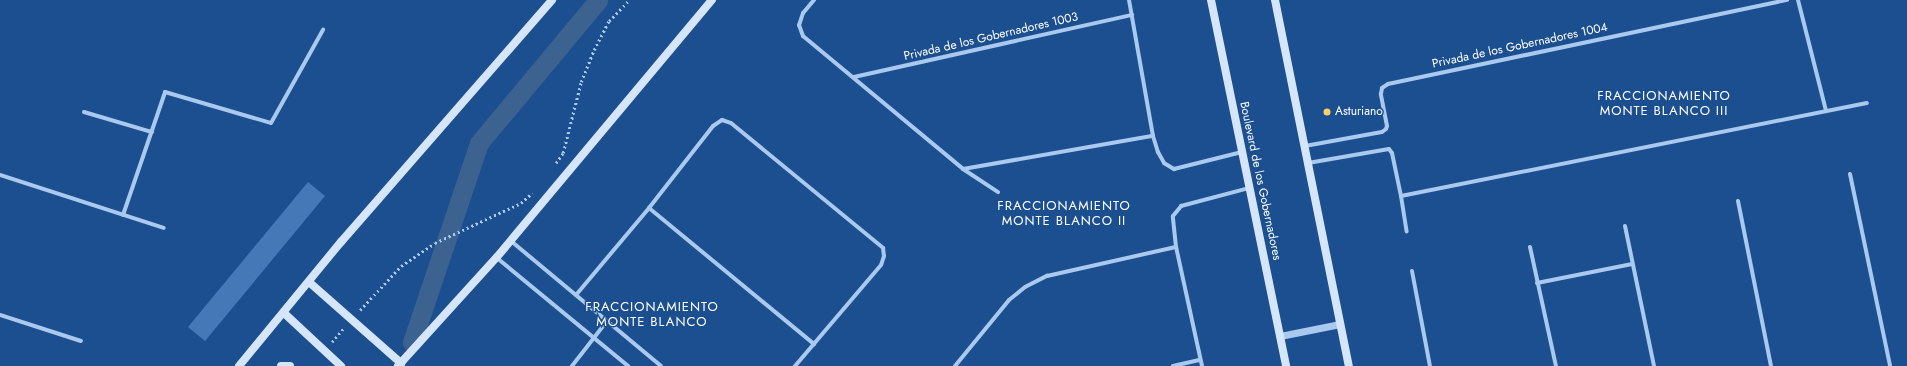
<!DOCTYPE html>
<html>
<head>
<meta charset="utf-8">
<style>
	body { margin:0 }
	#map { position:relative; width:1907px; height:366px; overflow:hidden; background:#1b4f8f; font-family:Jost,sans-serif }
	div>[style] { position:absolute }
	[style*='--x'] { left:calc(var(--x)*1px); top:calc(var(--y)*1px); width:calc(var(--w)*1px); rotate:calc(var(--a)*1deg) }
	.canal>* { height:19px; margin:-9.5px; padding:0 9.5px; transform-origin:9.5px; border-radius:9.5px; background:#3c6290 }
	.building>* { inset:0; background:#4478b7 }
	.path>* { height:2.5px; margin-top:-1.25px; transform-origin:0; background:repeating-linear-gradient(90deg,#a9c9ee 0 2px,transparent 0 5px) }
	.minor>* { height:4px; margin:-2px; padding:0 2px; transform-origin:2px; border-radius:2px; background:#a9c9ee }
	.tertiary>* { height:7px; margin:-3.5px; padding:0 3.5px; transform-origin:3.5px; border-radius:3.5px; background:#a9c9ee }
	.secondary>* { height:8px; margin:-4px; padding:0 4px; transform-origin:4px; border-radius:4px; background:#d6e6fa }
	.dots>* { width:11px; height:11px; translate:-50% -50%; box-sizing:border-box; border:2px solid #1b4f8f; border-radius:50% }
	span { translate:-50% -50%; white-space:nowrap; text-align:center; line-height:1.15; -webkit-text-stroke:3px #1b4f8f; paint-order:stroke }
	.street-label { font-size:12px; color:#fff }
	.poi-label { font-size:12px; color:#fff }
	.left { translate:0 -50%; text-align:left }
	.neighbourhood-label { font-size:13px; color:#fff; letter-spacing:1px }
</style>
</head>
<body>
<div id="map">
	<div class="canal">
		<i style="--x:412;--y:342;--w:210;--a:-71.4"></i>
		<i style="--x:479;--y:143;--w:186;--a:-50.2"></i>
	</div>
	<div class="building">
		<i style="clip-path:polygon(308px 182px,325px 196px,205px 341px,188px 327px)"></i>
	</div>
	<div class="path">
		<i style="--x:556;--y:163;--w:12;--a:-55"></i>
		<i style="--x:563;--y:153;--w:73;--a:-75.8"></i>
		<i style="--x:581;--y:82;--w:35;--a:-68"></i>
		<i style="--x:594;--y:50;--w:33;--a:-63"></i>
		<i style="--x:609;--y:21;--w:29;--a:-46"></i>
		<i style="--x:360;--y:310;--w:60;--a:-47"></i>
		<i style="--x:401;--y:266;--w:41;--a:-34.1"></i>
		<i style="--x:435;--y:243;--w:95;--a:-24.9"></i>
		<i style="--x:521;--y:203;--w:15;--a:-42"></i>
		<i style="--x:332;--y:342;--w:17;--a:-50"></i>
	</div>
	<div class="minor">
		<i style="--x:814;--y:0;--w:17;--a:130"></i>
		<i style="--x:803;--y:13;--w:13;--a:108"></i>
		<i style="--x:799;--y:25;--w:12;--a:70"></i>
		<i style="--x:803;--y:36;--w:208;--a:39.7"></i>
		<i style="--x:963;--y:169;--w:42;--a:33.3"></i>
		<i style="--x:1129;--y:0;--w:138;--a:80"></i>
		<i style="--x:1153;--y:136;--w:17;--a:73"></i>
		<i style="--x:1158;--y:152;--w:13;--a:61"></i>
		<i style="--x:1164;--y:163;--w:12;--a:31"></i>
		<i style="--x:1174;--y:169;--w:70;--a:-14"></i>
		<i style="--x:1798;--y:0;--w:114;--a:75.8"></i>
		<i style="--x:854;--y:77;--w:285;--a:-12.6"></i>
		<i style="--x:84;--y:112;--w:71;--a:16.4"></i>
		<i style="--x:1305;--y:146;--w:78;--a:-10.3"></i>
		<i style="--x:1382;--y:132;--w:5;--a:-37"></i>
		<i style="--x:1386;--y:129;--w:3;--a:-72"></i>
		<i style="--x:1387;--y:126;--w:33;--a:-101"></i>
		<i style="--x:1381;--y:94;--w:6;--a:-81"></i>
		<i style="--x:1382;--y:88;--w:7;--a:-34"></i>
		<i style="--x:1388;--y:84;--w:408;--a:-11.9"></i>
		<i style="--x:1308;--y:163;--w:82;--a:-9.8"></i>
		<i style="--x:1389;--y:149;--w:5;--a:53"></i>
		<i style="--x:1392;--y:153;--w:44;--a:78.2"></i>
		<i style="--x:1401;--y:196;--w:36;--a:81"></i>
		<i style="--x:963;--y:169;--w:193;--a:-9.9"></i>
		<i style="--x:1850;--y:174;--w:196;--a:78.2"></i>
		<i style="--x:0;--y:175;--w:172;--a:17.9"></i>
		<i style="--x:1401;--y:196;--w:475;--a:-11.3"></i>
		<i style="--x:1738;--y:201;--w:168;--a:78.7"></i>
		<i style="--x:649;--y:208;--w:214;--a:39.5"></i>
		<i style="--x:123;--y:215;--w:130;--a:-71.1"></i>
		<i style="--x:165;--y:92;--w:110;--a:16.3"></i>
		<i style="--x:271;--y:123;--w:107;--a:-60.8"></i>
		<i style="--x:1625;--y:226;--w:143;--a:78.3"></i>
		<i style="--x:511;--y:241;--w:195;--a:39.8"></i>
		<i style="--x:1530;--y:247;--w:122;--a:77.7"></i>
		<i style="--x:497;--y:258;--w:170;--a:39.5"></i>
		<i style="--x:1412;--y:271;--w:97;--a:79.3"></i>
		<i style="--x:1537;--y:283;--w:97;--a:-11.3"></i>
		<i style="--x:576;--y:295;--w:114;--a:-50"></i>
		<i style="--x:649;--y:208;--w:104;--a:-52"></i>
		<i style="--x:713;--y:126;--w:11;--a:-34"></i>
		<i style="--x:722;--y:120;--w:9;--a:18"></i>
		<i style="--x:731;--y:123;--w:197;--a:39.4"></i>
		<i style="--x:883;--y:248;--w:8;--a:83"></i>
		<i style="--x:884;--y:256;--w:9;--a:108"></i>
		<i style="--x:881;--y:265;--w:133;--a:130.4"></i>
		<i style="--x:0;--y:315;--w:85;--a:17.8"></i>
		<i style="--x:572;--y:366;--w:57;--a:-52.1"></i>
		<i style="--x:955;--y:366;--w:85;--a:-50.7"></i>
		<i style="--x:1009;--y:300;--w:21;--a:-39"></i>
		<i style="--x:1025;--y:287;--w:25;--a:-27"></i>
		<i style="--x:1047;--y:276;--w:132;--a:-12.7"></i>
		<i style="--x:1173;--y:366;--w:28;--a:-13"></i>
		<i style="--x:1202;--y:366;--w:122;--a:-102.3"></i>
		<i style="--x:1176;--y:247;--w:31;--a:-96"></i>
		<i style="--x:1173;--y:216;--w:13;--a:-51"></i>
		<i style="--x:1181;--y:206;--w:70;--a:-14.8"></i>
	</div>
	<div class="tertiary">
		<i style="--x:1280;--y:336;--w:61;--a:-11.3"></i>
	</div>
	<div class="secondary">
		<i style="--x:1211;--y:0;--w:374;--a:78.4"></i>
		<i style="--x:1275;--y:0;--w:373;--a:78.6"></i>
		<i style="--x:309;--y:282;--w:123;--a:41.4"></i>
		<i style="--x:401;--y:363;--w:3;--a:108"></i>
		<i style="--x:284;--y:313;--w:78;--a:42.9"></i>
		<i style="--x:239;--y:366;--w:161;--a:-50.6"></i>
		<i style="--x:341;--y:242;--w:321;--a:-48.9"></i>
		<i style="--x:281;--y:366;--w:9;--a:0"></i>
		<i style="--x:398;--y:366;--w:147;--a:-47.8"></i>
		<i style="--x:497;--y:257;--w:335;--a:-50.1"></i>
	</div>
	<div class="dots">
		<i style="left:1327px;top:112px;background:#ffd166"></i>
	</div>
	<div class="street-label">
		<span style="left:991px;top:37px;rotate:-13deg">Privada de los Gobernadores 1003</span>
		<span style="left:1520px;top:46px;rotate:-12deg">Privada de los Gobernadores 1004</span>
		<span style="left:1260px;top:181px;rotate:78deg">Boulevard de los Gobernadores</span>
	</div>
	<div class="poi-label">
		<span class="left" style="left:1335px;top:112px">Asturiano</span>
	</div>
	<div class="neighbourhood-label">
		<span style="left:1664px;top:104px">FRACCIONAMIENTO<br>MONTE BLANCO III</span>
		<span style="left:1064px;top:214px">FRACCIONAMIENTO<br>MONTE BLANCO II</span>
		<span style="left:652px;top:315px">FRACCIONAMIENTO<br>MONTE BLANCO</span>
	</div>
</div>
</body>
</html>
